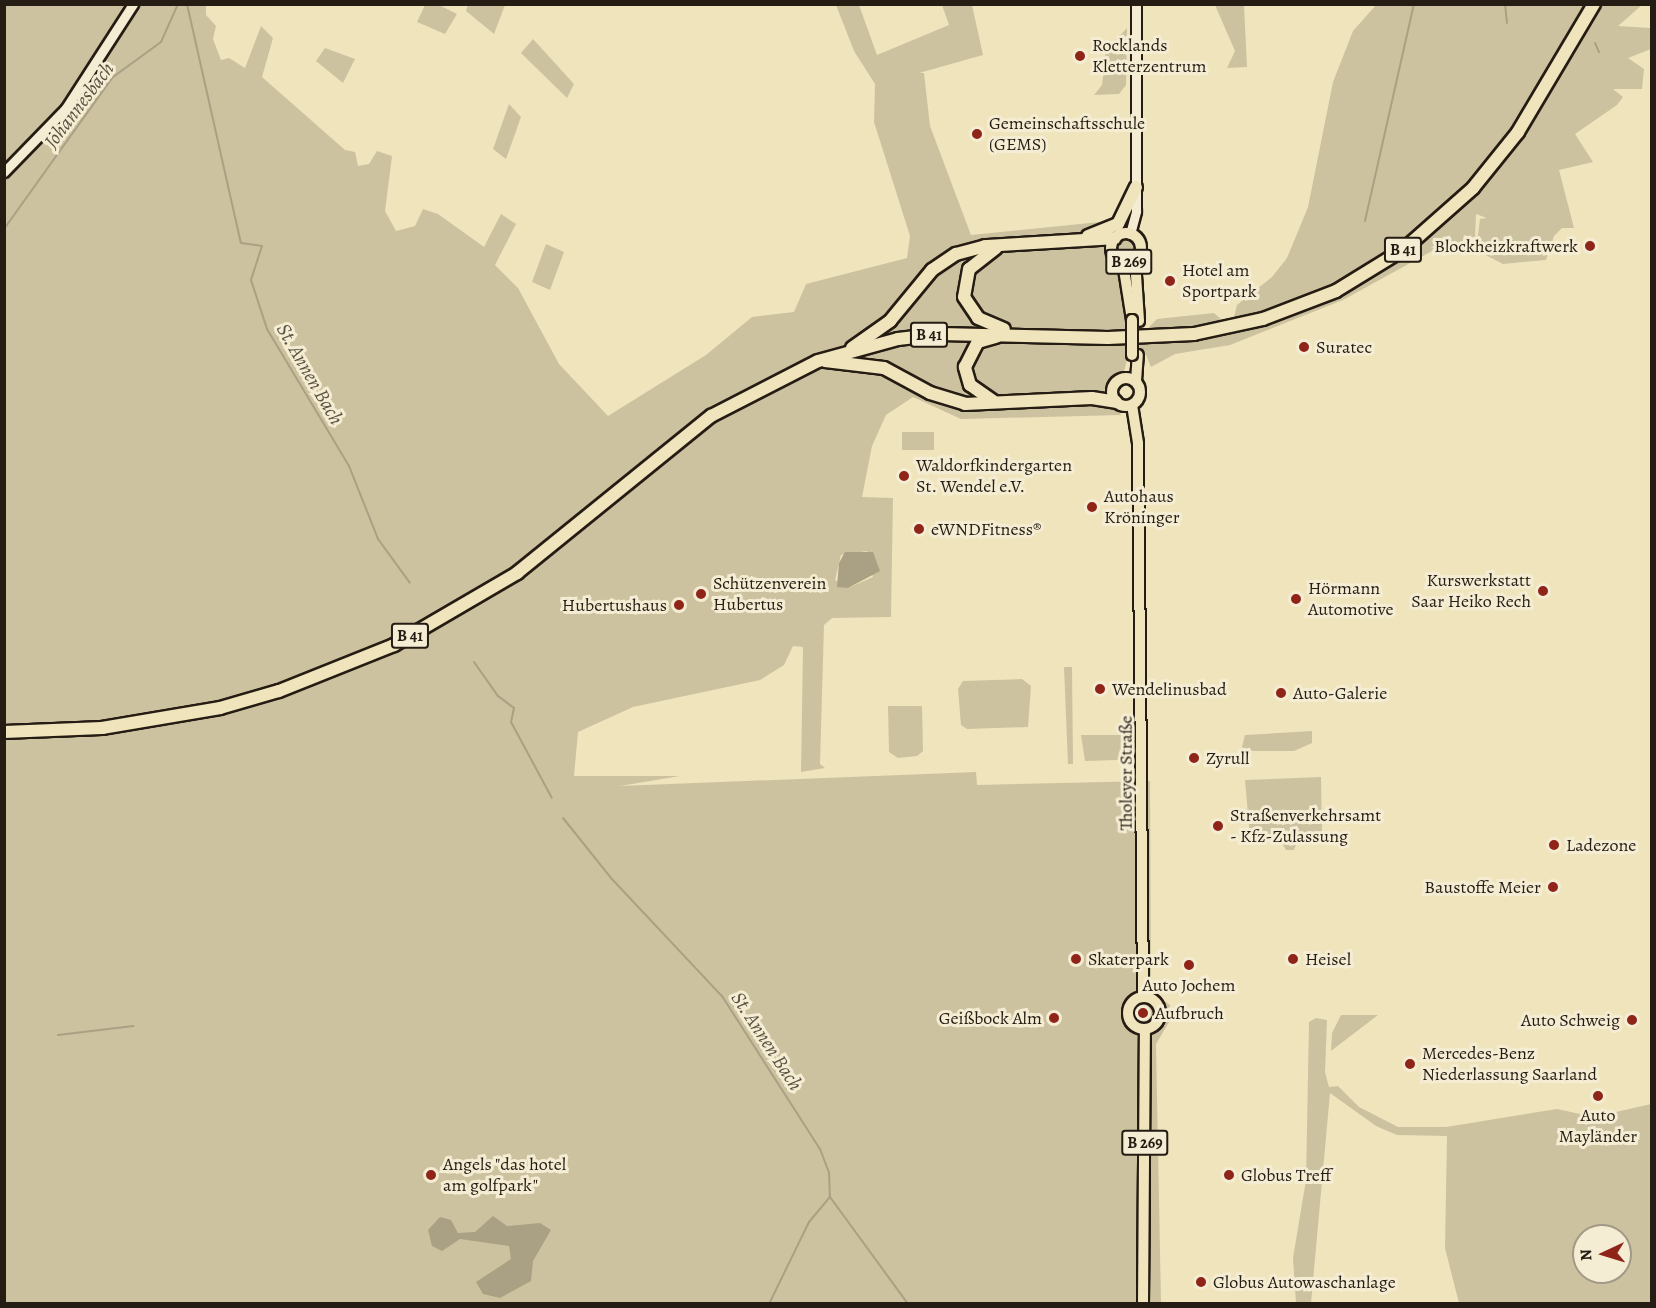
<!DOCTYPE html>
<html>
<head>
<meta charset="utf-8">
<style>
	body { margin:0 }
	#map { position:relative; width:1656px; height:1308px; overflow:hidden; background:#efe4bc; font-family:Alegreya,serif }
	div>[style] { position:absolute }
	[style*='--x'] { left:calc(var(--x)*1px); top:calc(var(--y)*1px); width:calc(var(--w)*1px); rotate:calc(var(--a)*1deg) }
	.green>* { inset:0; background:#cdc29f }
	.water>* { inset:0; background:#aaa083 }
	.stream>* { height:2px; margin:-1px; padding:0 1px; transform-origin:1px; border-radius:1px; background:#aaa083 }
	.roads { filter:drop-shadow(2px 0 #251c13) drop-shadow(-2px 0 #251c13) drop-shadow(0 2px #251c13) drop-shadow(0 -2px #251c13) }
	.secondary>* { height:9px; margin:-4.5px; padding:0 4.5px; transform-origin:4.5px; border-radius:4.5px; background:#f5edd3 }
	.primary>* { height:10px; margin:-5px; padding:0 5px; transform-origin:5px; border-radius:5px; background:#efe4bc }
	.primary>.ring { margin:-5px; padding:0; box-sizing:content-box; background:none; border:10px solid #efe4bc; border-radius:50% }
	.highway>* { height:12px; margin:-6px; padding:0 6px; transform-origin:6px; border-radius:6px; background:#efe4bc }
	.bridges { filter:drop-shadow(2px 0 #251c13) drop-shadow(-2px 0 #251c13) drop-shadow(0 2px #251c13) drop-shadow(0 -2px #251c13) }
	.primary-bridge>* { height:10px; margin:-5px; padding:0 5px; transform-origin:5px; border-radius:5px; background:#efe4bc }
	.dots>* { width:16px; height:16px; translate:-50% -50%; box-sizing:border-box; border:3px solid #f5edd3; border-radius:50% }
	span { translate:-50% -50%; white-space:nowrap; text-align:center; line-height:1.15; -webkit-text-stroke:6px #f5edd3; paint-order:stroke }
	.shield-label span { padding:2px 4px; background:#f5edd3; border:2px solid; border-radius:4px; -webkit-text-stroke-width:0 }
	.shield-label { font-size:16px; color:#251c13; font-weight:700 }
	.poi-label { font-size:18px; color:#251c13 }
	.left { translate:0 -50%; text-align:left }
	.right { translate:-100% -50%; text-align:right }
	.street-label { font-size:18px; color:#251c13 }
	.water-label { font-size:20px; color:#5a5140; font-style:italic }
	.frame { position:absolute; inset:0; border:6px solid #251c13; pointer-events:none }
	.north { position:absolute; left:1572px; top:1224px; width:60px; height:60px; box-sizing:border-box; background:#f5edd3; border:2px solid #a29986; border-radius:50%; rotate:266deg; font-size:16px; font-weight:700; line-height:24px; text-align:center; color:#251c13 }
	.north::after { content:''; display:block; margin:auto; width:21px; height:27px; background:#8f2418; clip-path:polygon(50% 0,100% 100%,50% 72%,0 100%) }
</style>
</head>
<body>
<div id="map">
	<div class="green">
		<i style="clip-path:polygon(evenodd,5px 5px,206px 5px,206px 15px,216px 26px,213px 39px,221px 60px,229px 58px,245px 68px,261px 26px,273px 38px,262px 77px,345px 150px,355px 152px,358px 166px,369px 164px,377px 151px,392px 156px,385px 211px,396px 231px,415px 226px,423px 209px,438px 214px,484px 247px,501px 214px,516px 224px,495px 265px,518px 288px,559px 364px,608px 416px,706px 355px,752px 317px,794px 312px,806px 284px,907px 258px,910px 236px,874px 122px,875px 84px,854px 51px,836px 5px,859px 5px,877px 55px,949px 25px,942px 5px,972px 5px,983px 55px,919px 73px,924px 73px,930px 126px,971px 235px,1139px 218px,1141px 311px,1125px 312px,1126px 329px,1148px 328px,1157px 319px,1214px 313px,1222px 320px,1234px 317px,1237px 305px,1272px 277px,1287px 258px,1308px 207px,1333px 82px,1353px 31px,1376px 5px,1642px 5px,1618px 26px,1650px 28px,1651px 49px,1628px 58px,1644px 69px,1642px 89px,1613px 89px,1623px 97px,1617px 105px,1575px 134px,1593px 162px,1559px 170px,1574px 228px,1562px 228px,1554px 236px,1546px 260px,1503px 264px,1476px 250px,1480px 219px,1487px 218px,1476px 214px,1475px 238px,1464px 235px,1461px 249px,1471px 255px,1432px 251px,1343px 300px,1230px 345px,1175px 354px,1151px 367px,1146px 355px,1128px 355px,1124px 372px,1111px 383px,1108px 395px,1121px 415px,961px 419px,913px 397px,886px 415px,872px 446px,862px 497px,893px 498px,891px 617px,832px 618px,824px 625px,820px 764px,825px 768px,801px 772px,803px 647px,793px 646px,784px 665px,760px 680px,633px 707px,578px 732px,574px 776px,680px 776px,620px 786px,976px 772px,977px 785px,1150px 781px,1151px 977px,1154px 993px,1170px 1005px,1169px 1022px,1156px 1044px,1161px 1303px,5px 1304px,5px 5px,867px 551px,873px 577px,848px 588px,835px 580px,841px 555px,867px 551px)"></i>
		<i style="clip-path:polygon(425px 5px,439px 5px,457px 14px,445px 34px,417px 22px)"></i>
		<i style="clip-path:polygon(468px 5px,505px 5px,494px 34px,466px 11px)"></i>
		<i style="clip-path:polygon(1215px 5px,1244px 5px,1247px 67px,1227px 68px,1235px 51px)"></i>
		<i style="clip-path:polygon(1127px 28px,1126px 85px,1119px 94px,1094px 95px,1102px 85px,1106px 50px)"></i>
		<i style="clip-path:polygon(533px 39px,574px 84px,567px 98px,521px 53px)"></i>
		<i style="clip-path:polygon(325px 48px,355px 59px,343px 83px,316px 61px)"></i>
		<i style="clip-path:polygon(509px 104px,521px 117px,506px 159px,493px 149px)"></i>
		<i style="clip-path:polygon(546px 244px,564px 252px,550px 290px,532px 282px)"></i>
		<i style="clip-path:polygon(902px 432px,934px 432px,934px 450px,902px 450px)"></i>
		<i style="clip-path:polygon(1064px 667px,1072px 667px,1073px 764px,1068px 764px)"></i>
		<i style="clip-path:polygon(1022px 679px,1031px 686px,1028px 727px,967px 729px,961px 725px,958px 689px,963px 681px)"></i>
		<i style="clip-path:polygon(888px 706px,922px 706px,923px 751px,917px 756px,898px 758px,889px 752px)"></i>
		<i style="clip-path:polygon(1312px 731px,1312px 743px,1294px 751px,1245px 751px,1242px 747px,1245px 735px)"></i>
		<i style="clip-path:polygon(1081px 735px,1126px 735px,1126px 752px,1118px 760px,1085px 761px)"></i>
		<i style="clip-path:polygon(1321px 777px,1322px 836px,1299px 837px,1294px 850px,1286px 850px,1278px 836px,1250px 837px,1245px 780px)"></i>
		<i style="clip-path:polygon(1341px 1015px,1378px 1015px,1331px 1051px,1332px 1033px)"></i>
		<i style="clip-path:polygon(evenodd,1316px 1018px,1327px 1020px,1325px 1072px,1329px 1087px,1338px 1086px,1359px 1107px,1398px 1127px,1446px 1127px,1557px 1109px,1594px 1117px,1651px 1104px,1651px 1303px,1459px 1303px,1445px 1248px,1447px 1136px,1397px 1135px,1376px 1126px,1330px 1093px,1311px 1303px,1296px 1303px,1293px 1258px,1306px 1180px,1309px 1022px,1316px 1018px,1584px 1236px,1620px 1236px,1620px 1272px,1584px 1272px,1584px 1236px)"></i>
	</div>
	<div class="water">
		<i style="clip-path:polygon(845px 552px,873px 552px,880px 571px,848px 588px,837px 587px,839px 563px)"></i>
		<i style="clip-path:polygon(493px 1216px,507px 1226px,540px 1223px,551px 1230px,533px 1261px,531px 1281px,500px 1298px,483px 1294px,476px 1282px,511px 1259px,509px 1246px,460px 1239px,442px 1251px,432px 1246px,428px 1230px,440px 1217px,451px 1220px,458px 1233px,475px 1232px)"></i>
	</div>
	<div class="stream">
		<i style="--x:187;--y:4;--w:245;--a:77.3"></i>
		<i style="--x:241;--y:243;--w:21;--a:8"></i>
		<i style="--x:262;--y:246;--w:36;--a:108"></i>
		<i style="--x:251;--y:280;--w:52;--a:71.9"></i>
		<i style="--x:267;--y:329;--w:160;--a:59.1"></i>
		<i style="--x:349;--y:466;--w:79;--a:68.3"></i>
		<i style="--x:378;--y:539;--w:54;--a:54"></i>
		<i style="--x:1505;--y:4;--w:19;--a:84"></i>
		<i style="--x:1574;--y:4;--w:1;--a:90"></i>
		<i style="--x:1595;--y:43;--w:10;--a:66"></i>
		<i style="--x:1365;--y:221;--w:222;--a:-77.3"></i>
		<i style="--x:4;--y:229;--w:187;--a:-54.4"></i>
		<i style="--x:113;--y:77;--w:59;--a:-36.1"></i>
		<i style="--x:161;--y:42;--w:42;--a:-65.9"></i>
		<i style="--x:474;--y:662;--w:42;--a:54.8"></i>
		<i style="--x:498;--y:696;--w:20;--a:37"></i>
		<i style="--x:514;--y:708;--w:14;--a:102"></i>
		<i style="--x:511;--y:722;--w:86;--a:61.7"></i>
		<i style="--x:563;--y:818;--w:77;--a:51.3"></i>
		<i style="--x:611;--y:878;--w:162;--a:46.8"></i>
		<i style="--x:722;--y:996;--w:182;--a:57.4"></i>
		<i style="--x:820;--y:1149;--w:25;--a:69"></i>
		<i style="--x:829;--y:1172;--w:25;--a:88"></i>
		<i style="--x:830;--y:1197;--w:132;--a:53.9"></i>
		<i style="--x:58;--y:1035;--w:76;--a:-6.8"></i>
		<i style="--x:769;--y:1304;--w:91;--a:-64"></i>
		<i style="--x:809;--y:1222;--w:33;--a:-50"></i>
	</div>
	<div class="roads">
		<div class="secondary">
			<i style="--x:4;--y:172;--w:89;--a:-45.9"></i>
			<i style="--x:66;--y:108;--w:124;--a:-57.2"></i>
			<i style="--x:1130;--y:234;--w:24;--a:-75"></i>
			<i style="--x:1136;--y:211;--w:207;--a:-90"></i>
		</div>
		<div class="primary">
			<i class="ring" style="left:1111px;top:233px;width:20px;height:20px"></i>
			<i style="--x:1135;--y:260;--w:61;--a:86.2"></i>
			<i style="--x:1123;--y:263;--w:58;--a:81"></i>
			<i class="ring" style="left:1112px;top:378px;width:18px;height:18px"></i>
			<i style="--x:1136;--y:381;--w:26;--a:-86"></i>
			<i style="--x:1132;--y:405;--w:39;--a:81"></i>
			<i style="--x:1138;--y:444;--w:553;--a:89.48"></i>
			<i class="ring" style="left:1128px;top:997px;width:22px;height:22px"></i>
			<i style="--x:1143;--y:1304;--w:275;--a:-89.6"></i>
		</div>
		<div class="highway">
			<i style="--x:1088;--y:236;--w:32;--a:-22"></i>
			<i style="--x:1118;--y:224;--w:41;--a:-64.1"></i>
			<i style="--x:996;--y:248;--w:34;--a:142"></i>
			<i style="--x:969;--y:269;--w:28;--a:100"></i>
			<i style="--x:964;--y:297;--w:25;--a:56"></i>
			<i style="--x:978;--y:318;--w:28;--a:23"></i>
			<i style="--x:852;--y:348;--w:47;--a:-35.4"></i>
			<i style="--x:890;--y:321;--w:66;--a:-50.5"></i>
			<i style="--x:932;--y:270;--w:29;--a:-34"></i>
			<i style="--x:956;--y:254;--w:30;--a:-15"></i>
			<i style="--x:985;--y:246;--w:130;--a:-3.5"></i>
			<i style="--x:825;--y:361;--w:59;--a:6.8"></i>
			<i style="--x:884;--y:368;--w:52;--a:28.5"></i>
			<i style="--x:930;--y:393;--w:37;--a:17"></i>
			<i style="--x:965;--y:404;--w:127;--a:-2.7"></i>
			<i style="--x:1092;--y:398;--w:24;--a:9"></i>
			<i style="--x:993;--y:401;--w:28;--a:-145"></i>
			<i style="--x:970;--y:385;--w:19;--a:-106"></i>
			<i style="--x:965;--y:367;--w:28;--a:-63"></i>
			<i style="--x:978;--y:342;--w:19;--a:-16"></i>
			<i style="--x:4;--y:732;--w:98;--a:-2.3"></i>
			<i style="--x:102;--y:728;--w:120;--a:-9.6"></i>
			<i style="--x:220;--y:708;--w:61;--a:-16.1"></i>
			<i style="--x:279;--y:691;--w:124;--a:-21.8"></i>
			<i style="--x:394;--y:645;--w:143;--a:-30.3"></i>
			<i style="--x:517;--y:573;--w:250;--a:-39"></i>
			<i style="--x:711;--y:416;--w:120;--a:-27.2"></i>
			<i style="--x:818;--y:361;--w:83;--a:-15.4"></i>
			<i style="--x:898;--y:339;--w:43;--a:-6.6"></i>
			<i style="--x:941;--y:334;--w:167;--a:1.4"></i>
			<i style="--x:1108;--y:338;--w:86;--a:-2.7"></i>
			<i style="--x:1194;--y:334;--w:71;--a:-12.3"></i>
			<i style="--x:1263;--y:319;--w:78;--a:-21"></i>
			<i style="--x:1336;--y:291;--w:79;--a:-31.5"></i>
			<i style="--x:1403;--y:250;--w:94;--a:-41.5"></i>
			<i style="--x:1473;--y:188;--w:72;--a:-51.2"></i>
			<i style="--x:1518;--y:132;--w:149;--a:-59.3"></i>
		</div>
	</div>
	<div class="bridges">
		<div class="primary-bridge">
			<i style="--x:1132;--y:355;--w:35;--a:-90"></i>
		</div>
	</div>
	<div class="dots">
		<i style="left:1080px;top:56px;background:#8f2418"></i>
		<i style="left:977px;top:134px;background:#8f2418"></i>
		<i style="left:1590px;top:246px;background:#8f2418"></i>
		<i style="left:1170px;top:281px;background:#8f2418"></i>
		<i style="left:1304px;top:347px;background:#8f2418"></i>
		<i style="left:904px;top:476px;background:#8f2418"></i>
		<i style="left:1092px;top:507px;background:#8f2418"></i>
		<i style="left:919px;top:529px;background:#8f2418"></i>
		<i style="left:1543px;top:591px;background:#8f2418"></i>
		<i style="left:701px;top:594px;background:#8f2418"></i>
		<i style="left:1296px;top:599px;background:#8f2418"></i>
		<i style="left:679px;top:605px;background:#8f2418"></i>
		<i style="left:1100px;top:689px;background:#8f2418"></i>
		<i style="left:1281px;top:693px;background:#8f2418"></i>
		<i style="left:1194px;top:758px;background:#8f2418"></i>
		<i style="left:1218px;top:826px;background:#8f2418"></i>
		<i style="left:1554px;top:845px;background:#8f2418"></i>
		<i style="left:1553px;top:887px;background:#8f2418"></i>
		<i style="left:1076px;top:959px;background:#8f2418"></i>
		<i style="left:1293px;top:959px;background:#8f2418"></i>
		<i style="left:1189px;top:965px;background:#8f2418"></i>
		<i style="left:1143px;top:1013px;background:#8f2418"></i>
		<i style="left:1054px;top:1018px;background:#8f2418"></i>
		<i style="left:1632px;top:1020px;background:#8f2418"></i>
		<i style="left:1410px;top:1064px;background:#8f2418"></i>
		<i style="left:1598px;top:1096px;background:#8f2418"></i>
		<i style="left:431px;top:1175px;background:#8f2418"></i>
		<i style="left:1229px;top:1175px;background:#8f2418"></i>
		<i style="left:1201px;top:1282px;background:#8f2418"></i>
	</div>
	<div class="shield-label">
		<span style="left:1403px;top:250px">B 41</span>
		<span style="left:1129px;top:262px">B 269</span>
		<span style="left:929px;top:335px">B 41</span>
		<span style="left:410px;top:636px">B 41</span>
		<span style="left:1145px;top:1143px">B 269</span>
	</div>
	<div class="poi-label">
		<span class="left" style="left:1092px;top:56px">Rocklands<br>Kletterzentrum</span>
		<span class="left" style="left:989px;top:134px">Gemeinschaftsschule<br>(GEMS)</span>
		<span class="right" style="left:1578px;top:246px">Blockheizkraftwerk</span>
		<span class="left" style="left:1182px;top:281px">Hotel am<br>Sportpark</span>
		<span class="left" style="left:1316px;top:347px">Suratec</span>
		<span class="left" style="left:916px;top:476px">Waldorfkindergarten<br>St. Wendel e.V.</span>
		<span class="left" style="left:1104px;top:507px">Autohaus<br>Kröninger</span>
		<span class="left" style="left:931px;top:529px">eWNDFitness®</span>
		<span class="right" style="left:1531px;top:591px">Kurswerkstatt<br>Saar Heiko Rech</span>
		<span class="left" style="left:713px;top:594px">Schützenverein<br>Hubertus</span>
		<span class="left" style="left:1308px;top:599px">Hörmann<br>Automotive</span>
		<span class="right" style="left:667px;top:605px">Hubertushaus</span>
		<span class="left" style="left:1112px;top:689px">Wendelinusbad</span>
		<span class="left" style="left:1293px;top:693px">Auto-Galerie</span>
		<span class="left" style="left:1206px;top:758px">Zyrull</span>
		<span class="left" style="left:1230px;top:826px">Straßenverkehrsamt<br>- Kfz-Zulassung</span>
		<span class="left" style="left:1566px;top:845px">Ladezone</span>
		<span class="right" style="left:1541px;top:887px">Baustoffe Meier</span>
		<span class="left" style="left:1088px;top:959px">Skaterpark</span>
		<span class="left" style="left:1305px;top:959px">Heisel</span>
		<span style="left:1189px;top:985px">Auto Jochem</span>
		<span class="left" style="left:1155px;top:1013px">Aufbruch</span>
		<span class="right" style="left:1042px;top:1018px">Geißbock Alm</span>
		<span class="right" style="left:1620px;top:1020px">Auto Schweig</span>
		<span class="left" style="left:1422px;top:1064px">Mercedes-Benz<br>Niederlassung Saarland</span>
		<span style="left:1598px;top:1126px">Auto<br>Mayländer</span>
		<span class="left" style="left:443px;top:1175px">Angels "das hotel<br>am golfpark"</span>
		<span class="left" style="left:1241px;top:1175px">Globus Treff</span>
		<span class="left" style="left:1213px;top:1282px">Globus Autowaschanlage</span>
	</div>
	<div class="street-label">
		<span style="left:1126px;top:773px;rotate:-90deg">Tholeyer Straße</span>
	</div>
	<div class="water-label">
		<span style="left:79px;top:105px;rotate:-53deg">Johannesbach</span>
		<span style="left:310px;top:374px;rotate:60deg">St. Annen Bach</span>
		<span style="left:767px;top:1041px;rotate:57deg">St. Annen Bach</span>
	</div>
	<div class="frame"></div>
	<div class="north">N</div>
</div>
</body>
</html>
